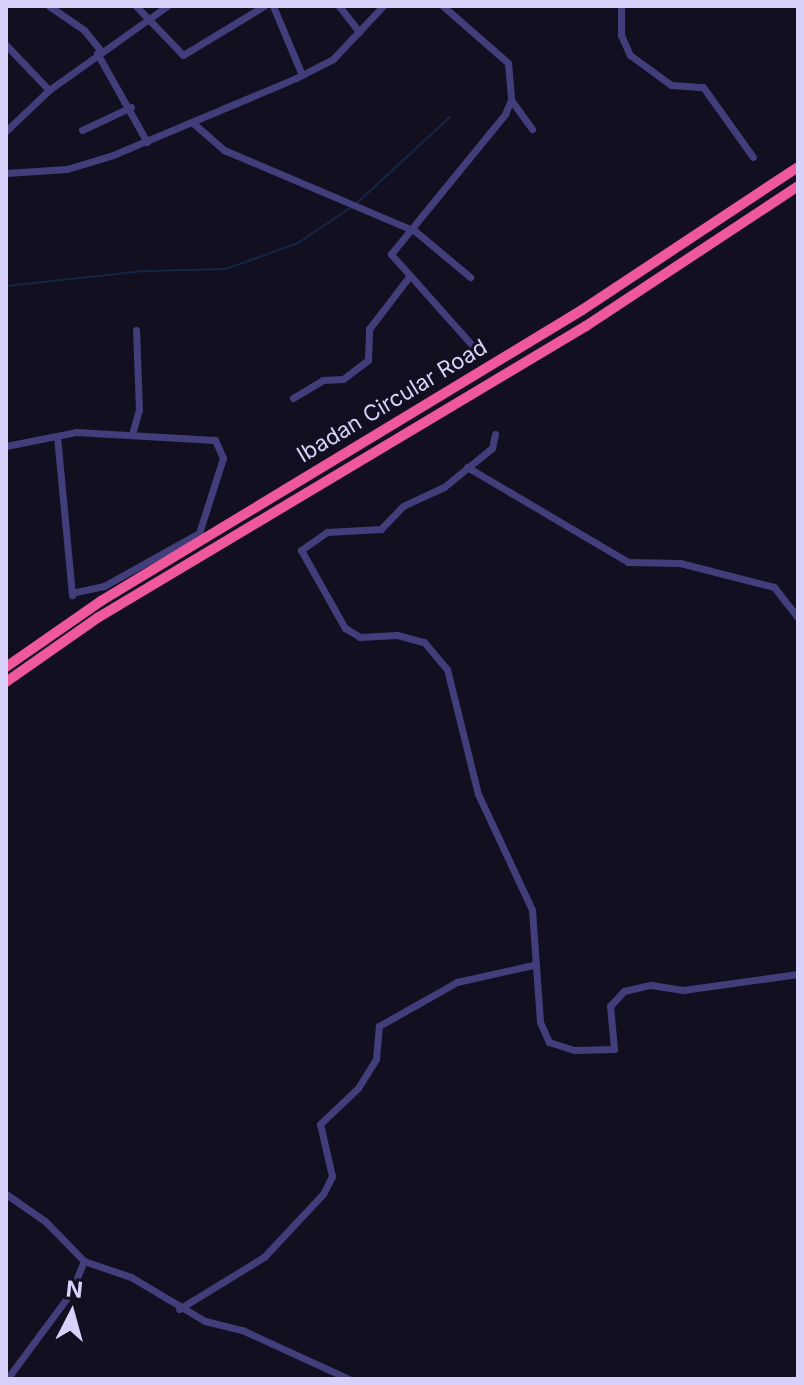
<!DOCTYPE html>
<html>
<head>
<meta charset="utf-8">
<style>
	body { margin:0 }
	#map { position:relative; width:804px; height:1385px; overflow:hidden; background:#120f20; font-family:Inter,sans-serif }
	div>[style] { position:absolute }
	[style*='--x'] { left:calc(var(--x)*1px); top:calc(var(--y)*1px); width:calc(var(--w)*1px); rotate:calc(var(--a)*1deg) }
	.stream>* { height:2px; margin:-1px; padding:0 1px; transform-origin:1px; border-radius:1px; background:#132645 }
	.minor>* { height:7px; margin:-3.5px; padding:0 3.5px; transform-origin:3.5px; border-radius:3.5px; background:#423e7b }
	.highway>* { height:10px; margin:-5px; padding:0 5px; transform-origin:5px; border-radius:5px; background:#f0589d }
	span { translate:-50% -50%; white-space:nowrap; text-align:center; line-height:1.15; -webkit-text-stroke:6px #120f20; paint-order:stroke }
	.street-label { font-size:22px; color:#d8d2fb }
	.frame { position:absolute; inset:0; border:8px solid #d8d2fb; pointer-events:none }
	.north { position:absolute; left:32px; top:1273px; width:80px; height:80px; -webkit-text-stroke:6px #120f20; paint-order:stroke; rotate:6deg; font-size:22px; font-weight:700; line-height:32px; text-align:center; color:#d8d2fb }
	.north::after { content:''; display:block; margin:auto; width:28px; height:36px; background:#d8d2fb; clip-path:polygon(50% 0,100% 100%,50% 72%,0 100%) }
</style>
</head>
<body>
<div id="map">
	<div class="stream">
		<i style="--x:357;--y:203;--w:127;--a:-42.8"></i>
		<i style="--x:6;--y:286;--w:139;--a:-6.2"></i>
		<i style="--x:144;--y:271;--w:82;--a:-1.4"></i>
		<i style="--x:226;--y:269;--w:77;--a:-19.9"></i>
		<i style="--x:298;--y:243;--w:65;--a:-33.7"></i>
	</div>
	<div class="minor">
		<i style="--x:49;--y:6;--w:42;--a:34.4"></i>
		<i style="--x:84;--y:30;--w:27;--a:51"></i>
		<i style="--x:136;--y:6;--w:68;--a:46.2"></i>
		<i style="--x:183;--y:55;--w:95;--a:-31.2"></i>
		<i style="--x:273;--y:6;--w:75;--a:67.2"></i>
		<i style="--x:339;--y:6;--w:33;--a:52"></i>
		<i style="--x:443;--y:6;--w:86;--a:41.2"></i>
		<i style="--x:508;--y:63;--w:37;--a:85"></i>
		<i style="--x:511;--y:100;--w:36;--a:54"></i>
		<i style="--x:621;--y:6;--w:29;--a:90"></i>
		<i style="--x:621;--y:35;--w:22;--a:66"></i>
		<i style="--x:630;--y:55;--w:51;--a:36.2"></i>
		<i style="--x:671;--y:85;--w:32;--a:4"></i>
		<i style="--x:703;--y:87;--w:86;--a:54.5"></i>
		<i style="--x:6;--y:45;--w:62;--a:46.3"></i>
		<i style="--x:97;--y:53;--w:102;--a:60.7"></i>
		<i style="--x:192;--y:122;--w:43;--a:41.2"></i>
		<i style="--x:224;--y:150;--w:207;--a:23"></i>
		<i style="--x:415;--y:231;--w:72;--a:39.9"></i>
		<i style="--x:82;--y:130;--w:54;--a:-25.1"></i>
		<i style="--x:6;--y:131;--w:59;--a:-43.6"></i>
		<i style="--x:49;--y:90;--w:145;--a:-35.4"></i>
		<i style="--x:6;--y:173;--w:61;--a:-3.8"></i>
		<i style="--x:67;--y:169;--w:48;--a:-16.9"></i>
		<i style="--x:113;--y:155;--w:199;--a:-22.8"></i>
		<i style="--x:296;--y:78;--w:42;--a:-27.2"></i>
		<i style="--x:333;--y:59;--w:73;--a:-46.7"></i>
		<i style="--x:472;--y:345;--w:122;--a:-131.7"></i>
		<i style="--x:391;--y:254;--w:181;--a:-50.8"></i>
		<i style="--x:505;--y:114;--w:15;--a:-67"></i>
		<i style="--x:293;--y:398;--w:35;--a:-31"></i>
		<i style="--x:323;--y:380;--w:20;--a:-3"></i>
		<i style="--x:343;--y:379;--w:31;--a:-37"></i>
		<i style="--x:368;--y:360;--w:31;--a:-88"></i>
		<i style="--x:369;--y:329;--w:64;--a:-52.6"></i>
		<i style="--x:132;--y:434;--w:25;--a:-74"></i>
		<i style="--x:139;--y:410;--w:80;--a:-92.1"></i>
		<i style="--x:495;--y:434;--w:14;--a:102"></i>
		<i style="--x:492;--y:448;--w:62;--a:140.9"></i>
		<i style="--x:444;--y:487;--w:45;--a:155.1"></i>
		<i style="--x:403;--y:506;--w:32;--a:134"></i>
		<i style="--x:381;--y:529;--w:54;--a:176.8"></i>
		<i style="--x:327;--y:532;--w:32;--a:145"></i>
		<i style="--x:301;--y:550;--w:90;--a:60.6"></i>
		<i style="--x:345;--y:628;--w:17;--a:31"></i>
		<i style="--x:360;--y:637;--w:37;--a:-3"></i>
		<i style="--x:397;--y:635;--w:28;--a:15"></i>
		<i style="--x:424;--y:642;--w:35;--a:50"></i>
		<i style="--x:447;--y:669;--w:129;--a:76.1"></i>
		<i style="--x:478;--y:794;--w:128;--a:65"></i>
		<i style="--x:532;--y:910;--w:112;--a:85.9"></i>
		<i style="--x:540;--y:1022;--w:22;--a:66"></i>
		<i style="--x:549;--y:1042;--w:26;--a:18"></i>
		<i style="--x:574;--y:1050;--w:40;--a:-1.4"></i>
		<i style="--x:614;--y:1049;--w:43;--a:-95.3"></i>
		<i style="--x:610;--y:1006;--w:21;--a:-47"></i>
		<i style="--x:624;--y:991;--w:28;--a:-13"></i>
		<i style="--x:651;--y:985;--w:32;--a:9"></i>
		<i style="--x:683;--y:990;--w:116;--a:-7.9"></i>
		<i style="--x:57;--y:436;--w:160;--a:84.6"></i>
		<i style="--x:6;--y:446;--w:71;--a:-11.3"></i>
		<i style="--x:76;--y:432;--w:139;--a:3.3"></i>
		<i style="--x:215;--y:440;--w:20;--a:66"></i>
		<i style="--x:223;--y:458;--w:79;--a:107.7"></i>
		<i style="--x:199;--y:533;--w:109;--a:150.8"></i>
		<i style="--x:104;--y:586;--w:33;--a:168"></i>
		<i style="--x:467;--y:467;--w:187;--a:30.5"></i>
		<i style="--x:628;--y:562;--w:52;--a:1.1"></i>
		<i style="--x:680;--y:563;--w:97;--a:14.3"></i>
		<i style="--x:774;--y:587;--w:39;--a:52"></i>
		<i style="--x:6;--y:1194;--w:47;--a:34.7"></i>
		<i style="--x:45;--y:1221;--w:56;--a:45.7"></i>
		<i style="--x:84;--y:1261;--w:50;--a:18.8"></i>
		<i style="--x:131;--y:1277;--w:86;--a:30.7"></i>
		<i style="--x:205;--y:1321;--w:38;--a:14"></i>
		<i style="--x:242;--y:1330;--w:118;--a:24.6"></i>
		<i style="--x:179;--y:1309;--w:100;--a:-31.5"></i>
		<i style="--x:264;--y:1257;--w:86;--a:-46.9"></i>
		<i style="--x:323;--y:1194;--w:20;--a:-63"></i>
		<i style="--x:332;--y:1176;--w:53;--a:-103"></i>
		<i style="--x:320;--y:1124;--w:52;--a:-43.5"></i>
		<i style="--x:358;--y:1088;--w:34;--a:-58"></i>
		<i style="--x:376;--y:1059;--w:33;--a:-85"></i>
		<i style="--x:379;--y:1026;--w:90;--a:-29.4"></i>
		<i style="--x:457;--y:982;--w:78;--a:-12.6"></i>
		<i style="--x:7;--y:1379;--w:106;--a:-53.5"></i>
		<i style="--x:70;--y:1294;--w:36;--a:-67"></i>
	</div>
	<div class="highway">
		<i style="--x:6;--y:667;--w:116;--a:-34.8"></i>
		<i style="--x:101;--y:601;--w:562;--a:-31.17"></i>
		<i style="--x:582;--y:310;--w:259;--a:-33.5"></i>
		<i style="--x:6;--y:682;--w:113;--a:-35"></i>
		<i style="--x:99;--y:617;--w:567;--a:-30.86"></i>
		<i style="--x:586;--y:326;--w:254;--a:-33.4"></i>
	</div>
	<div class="street-label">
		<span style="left:392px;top:401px;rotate:-31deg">Ibadan Circular Road</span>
	</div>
	<div class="frame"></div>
	<div class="north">N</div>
</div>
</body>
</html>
